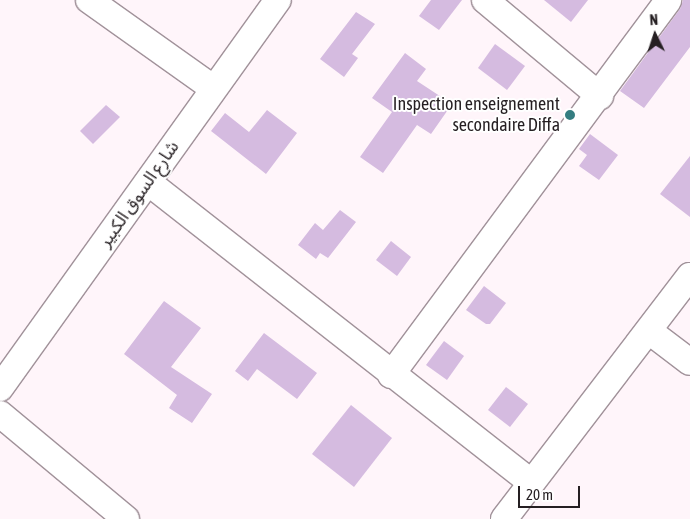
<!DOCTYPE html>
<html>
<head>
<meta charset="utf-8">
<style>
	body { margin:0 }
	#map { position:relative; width:690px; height:519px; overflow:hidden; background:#fff5fa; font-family:"Asap Condensed","Noto Sans Arabic",sans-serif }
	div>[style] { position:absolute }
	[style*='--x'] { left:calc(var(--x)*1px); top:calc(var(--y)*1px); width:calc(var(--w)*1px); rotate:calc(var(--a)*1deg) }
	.building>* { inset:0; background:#d5bbe0 }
	.roads { filter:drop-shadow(1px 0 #a1929a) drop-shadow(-1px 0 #a1929a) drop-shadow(0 1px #a1929a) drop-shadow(0 -1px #a1929a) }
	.minor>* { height:26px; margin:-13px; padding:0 13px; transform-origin:13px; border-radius:13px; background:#fff }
	.dots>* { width:14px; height:14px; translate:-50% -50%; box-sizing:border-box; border:2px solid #fff; border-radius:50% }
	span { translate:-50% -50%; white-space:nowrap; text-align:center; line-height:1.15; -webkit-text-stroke:4px #fff; paint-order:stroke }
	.poi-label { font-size:18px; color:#251f22 }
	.right { translate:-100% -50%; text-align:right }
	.street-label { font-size:18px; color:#251f22 }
	.north { position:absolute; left:630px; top:10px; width:50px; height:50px; -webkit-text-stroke:4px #fff; paint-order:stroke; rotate:356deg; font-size:14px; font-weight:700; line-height:20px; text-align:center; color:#251f22 }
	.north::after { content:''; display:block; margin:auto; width:18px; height:22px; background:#251f22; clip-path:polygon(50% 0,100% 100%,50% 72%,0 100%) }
	.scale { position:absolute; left:518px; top:486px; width:62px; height:22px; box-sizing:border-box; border:2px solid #251f22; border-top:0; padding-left:6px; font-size:15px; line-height:18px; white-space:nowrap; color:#251f22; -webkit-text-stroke:4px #fff; paint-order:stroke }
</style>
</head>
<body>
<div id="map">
	<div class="building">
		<i style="clip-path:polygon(431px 0,462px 0,439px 30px,419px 16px)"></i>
		<i style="clip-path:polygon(544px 0,588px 0,571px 22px)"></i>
		<i style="clip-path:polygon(683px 0,690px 0,690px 47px,644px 108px,620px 91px,680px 9px)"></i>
		<i style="clip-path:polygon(356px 12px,375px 24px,352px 54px,358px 58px,344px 77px,320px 59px)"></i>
		<i style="clip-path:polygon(495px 44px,525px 66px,507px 90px,478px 68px)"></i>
		<i style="clip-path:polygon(405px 53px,426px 69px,417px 81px,452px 104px,431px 134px,417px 125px,383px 173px,360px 157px,392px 112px,372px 98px)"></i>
		<i style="clip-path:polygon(106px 105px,120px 117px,93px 144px,80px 131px)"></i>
		<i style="clip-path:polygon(267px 110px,297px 133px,266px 174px,211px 131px,225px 113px,249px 132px)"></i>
		<i style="clip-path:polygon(590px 134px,618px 155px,599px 180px,579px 166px,587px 155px,579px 149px)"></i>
		<i style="clip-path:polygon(690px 156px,690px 217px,660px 194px)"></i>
		<i style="clip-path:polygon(340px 210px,356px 222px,328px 258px,320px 253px,316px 259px,298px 245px,315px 223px,323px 230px)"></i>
		<i style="clip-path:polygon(391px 241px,411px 257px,397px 276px,376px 260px)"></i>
		<i style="clip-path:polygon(484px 286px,506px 303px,490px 324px,486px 324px,466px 310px)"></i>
		<i style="clip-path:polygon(164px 301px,201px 328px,171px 367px,212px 394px,192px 423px,169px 408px,177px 395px,124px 354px)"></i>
		<i style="clip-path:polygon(264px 333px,317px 373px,297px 399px,257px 369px,248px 381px,235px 371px)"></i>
		<i style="clip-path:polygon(444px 341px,464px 356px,447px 380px,426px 365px)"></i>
		<i style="clip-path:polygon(506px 387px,528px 404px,510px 427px,488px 410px)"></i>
		<i style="clip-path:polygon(351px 405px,392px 438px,354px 487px,312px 454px)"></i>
	</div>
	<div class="roads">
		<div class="minor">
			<i style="--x:89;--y:0;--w:152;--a:35.4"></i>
			<i style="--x:485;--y:0;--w:150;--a:39.9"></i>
			<i style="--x:148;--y:182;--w:485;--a:38.1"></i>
			<i style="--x:649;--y:331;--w:51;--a:37.1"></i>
			<i style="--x:391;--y:375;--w:466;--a:-53.5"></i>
			<i style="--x:0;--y:388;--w:477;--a:-54.4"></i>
			<i style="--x:0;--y:414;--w:164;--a:39.8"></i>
			<i style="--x:504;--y:519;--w:306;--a:-52.6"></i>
		</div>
	</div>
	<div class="dots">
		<i style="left:570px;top:115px;background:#347d81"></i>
	</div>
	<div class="poi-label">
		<span class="right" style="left:560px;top:115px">Inspection enseignement<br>secondaire Diffa</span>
	</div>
	<div class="street-label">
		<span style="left:139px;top:194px;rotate:-55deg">شارع السوق الكبير</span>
	</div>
	<div class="north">N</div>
	<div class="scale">20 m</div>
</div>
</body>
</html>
